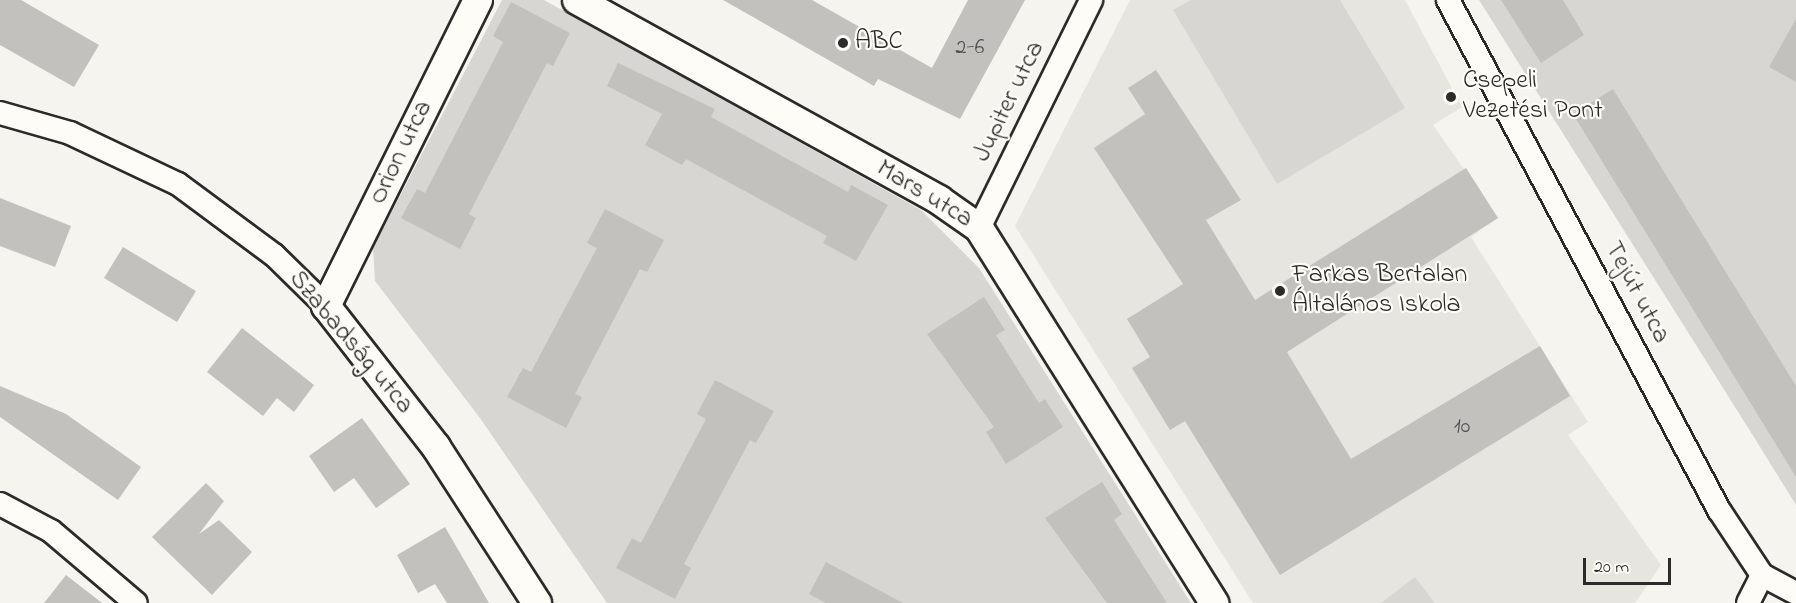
<!DOCTYPE html>
<html>
<head>
<meta charset="utf-8">
<style>
	body { margin:0 }
	#map { position:relative; width:1796px; height:603px; overflow:hidden; background:#f5f4ef; font-family:"Indie Flower",sans-serif }
	div>[style] { position:absolute }
	[style*='--x'] { left:calc(var(--x)*1px); top:calc(var(--y)*1px); width:calc(var(--w)*1px); rotate:calc(var(--a)*1deg) }
	.built>* { inset:0; background:#e6e5e0 }
	.green>* { inset:0; background:#d7d6d2 }
	.building>* { inset:0; background:#c2c1be }
	.roads { filter:drop-shadow(2px 0 #2b2b2b) drop-shadow(-2px 0 #2b2b2b) drop-shadow(0 2px #2b2b2b) drop-shadow(0 -2px #2b2b2b) }
	.minor>* { height:22px; margin:-11px; padding:0 11px; transform-origin:11px; border-radius:11px; background:#fdfcf7 }
	.tertiary>* { height:28px; margin:-14px; padding:0 14px; transform-origin:14px; border-radius:14px; background:#fdfcf7 }
	.dots>* { width:16px; height:16px; translate:-50% -50%; box-sizing:border-box; border:3px solid #fdfcf7; border-radius:50% }
	span { translate:-50% -50%; white-space:nowrap; text-align:center; line-height:1.15; -webkit-text-stroke:4.5px #fdfcf7; paint-order:stroke }
	.number-label { font-size:22px; color:#515050 }
	.number-label span { -webkit-text-stroke-width:0 }
	.poi-label { font-size:26px; color:#2b2b2b }
	.left { translate:0 -50%; text-align:left }
	.street-label { font-size:26px; color:#2b2b2b }
	.scale { position:absolute; left:1583px; top:558px; width:88px; height:27px; box-sizing:border-box; border:3px solid #2b2b2b; border-top:0; padding-left:8px; font-size:18px; line-height:21px; white-space:nowrap; color:#2b2b2b; -webkit-text-stroke:4px #fdfcf7; paint-order:stroke }
</style>
</head>
<body>
<div id="map">
	<div class="built">
		<i style="clip-path:polygon(1130px 0,1405px 0,1462px 107px,1433px 125px,1498px 218px,1471px 237px,1588px 422px,1568px 435px,1661px 565px,1635px 603px,1253px 603px,1015px 226px)"></i>
	</div>
	<div class="green">
		<i style="clip-path:polygon(502px 0,544px 0,921px 210px,979px 268px,1191px 603px,607px 603px,480px 418px,375px 281px,373px 248px)"></i>
		<i style="clip-path:polygon(1191px 0,1340px 0,1405px 108px,1277px 184px,1173px 10px)"></i>
		<i style="clip-path:polygon(1479px 0,1796px 0,1796px 505px,1757px 442px)"></i>
		<i style="clip-path:polygon(1415px 577px,1435px 603px,1381px 603px)"></i>
	</div>
	<div class="building">
		<i style="clip-path:polygon(0 0,21px 0,99px 45px,74px 87px,0 45px)"></i>
		<i style="clip-path:polygon(723px 0,812px 0,932px 68px,968px 0,1025px 0,960px 119px,878px 79px,874px 86px)"></i>
		<i style="clip-path:polygon(1501px 0,1563px 0,1584px 35px,1541px 63px)"></i>
		<i style="clip-path:polygon(511px 2px,570px 33px,553px 66px,547px 63px,469px 214px,476px 218px,460px 249px,401px 218px,417px 189px,425px 193px,503px 42px,493px 36px)"></i>
		<i style="clip-path:polygon(1796px 19px,1796px 82px,1769px 67px)"></i>
		<i style="clip-path:polygon(618px 63px,715px 109px,711px 117px,848px 192px,851px 185px,888px 205px,856px 261px,823px 243px,827px 236px,686px 159px,682px 165px,645px 145px,662px 114px,607px 86px)"></i>
		<i style="clip-path:polygon(1156px 70px,1241px 200px,1206px 220px,1255px 300px,1466px 168px,1498px 218px,1287px 352px,1351px 459px,1540px 346px,1570px 396px,1280px 575px,1185px 421px,1170px 430px,1132px 368px,1150px 357px,1127px 319px,1183px 284px,1094px 148px,1145px 114px,1128px 88px)"></i>
		<i style="clip-path:polygon(1613px 89px,1796px 386px,1796px 477px,1573px 114px)"></i>
		<i style="clip-path:polygon(0 198px,71px 226px,55px 267px,0 246px)"></i>
		<i style="clip-path:polygon(605px 209px,664px 240px,647px 272px,640px 269px,575px 394px,582px 397px,566px 428px,507px 397px,523px 368px,531px 372px,597px 248px,587px 243px)"></i>
		<i style="clip-path:polygon(123px 247px,196px 291px,177px 322px,104px 278px)"></i>
		<i style="clip-path:polygon(984px 297px,1005px 330px,996px 335px,1039px 403px,1045px 399px,1063px 427px,1006px 464px,986px 432px,994px 427px,927px 334px)"></i>
		<i style="clip-path:polygon(242px 328px,314px 385px,294px 412px,277px 398px,263px 416px,207px 372px)"></i>
		<i style="clip-path:polygon(715px 380px,774px 411px,756px 443px,750px 440px,684px 564px,691px 568px,675px 599px,616px 568px,632px 538px,641px 543px,706px 419px,697px 414px)"></i>
		<i style="clip-path:polygon(0 386px,66px 414px,141px 467px,118px 500px,0 417px)"></i>
		<i style="clip-path:polygon(362px 418px,410px 484px,376px 508px,354px 478px,334px 492px,309px 456px)"></i>
		<i style="clip-path:polygon(1102px 482px,1122px 514px,1114px 520px,1167px 603px,1107px 603px,1045px 518px)"></i>
		<i style="clip-path:polygon(206px 483px,224px 501px,199px 534px,219px 520px,252px 552px,212px 595px,152px 537px)"></i>
		<i style="clip-path:polygon(445px 527px,489px 603px,447px 603px,435px 584px,418px 593px,397px 555px)"></i>
		<i style="clip-path:polygon(826px 562px,903px 603px,826px 603px,809px 594px)"></i>
		<i style="clip-path:polygon(66px 575px,102px 603px,44px 603px)"></i>
	</div>
	<div class="roads">
		<div class="minor">
			<i style="--x:1448;--y:0;--w:578;--a:62.02"></i>
			<i style="--x:1719;--y:510;--w:78;--a:56.5"></i>
			<i style="--x:1762;--y:575;--w:38;--a:28"></i>
			<i style="--x:0;--y:113;--w:73;--a:15.9"></i>
			<i style="--x:70;--y:133;--w:119;--a:25.3"></i>
			<i style="--x:178;--y:184;--w:119;--a:36.5"></i>
			<i style="--x:274;--y:255;--w:73;--a:44.4"></i>
			<i style="--x:979;--y:228;--w:254;--a:-63.8"></i>
			<i style="--x:0;--y:504;--w:58;--a:27.9"></i>
			<i style="--x:51;--y:531;--w:111;--a:40.3"></i>
			<i style="--x:1748;--y:603;--w:31;--a:-63"></i>
		</div>
		<div class="tertiary">
			<i style="--x:478;--y:0;--w:342;--a:116.4"></i>
			<i style="--x:326;--y:306;--w:179;--a:52"></i>
			<i style="--x:436;--y:447;--w:186;--a:57.1"></i>
			<i style="--x:577;--y:0;--w:414;--a:28.9"></i>
			<i style="--x:939;--y:200;--w:49;--a:35"></i>
			<i style="--x:979;--y:228;--w:443;--a:57.9"></i>
		</div>
	</div>
	<div class="dots">
		<i style="left:843px;top:43px;background:#2b2b2b"></i>
		<i style="left:1451px;top:97px;background:#2b2b2b"></i>
		<i style="left:1280px;top:291px;background:#2b2b2b"></i>
	</div>
	<div class="number-label">
		<span style="left:970px;top:49px">2-6</span>
		<span style="left:1462px;top:428px">10</span>
	</div>
	<div class="poi-label">
		<span class="left" style="left:855px;top:43px">ABC</span>
		<span class="left" style="left:1463px;top:97px">Csepeli<br>Vezetési Pont</span>
		<span class="left" style="left:1292px;top:291px">Farkas Bertalan<br>Általános Iskola</span>
	</div>
	<div class="street-label">
		<span style="left:1010px;top:102px;rotate:-64deg">Jupiter utca</span>
		<span style="left:402px;top:153px;rotate:-64deg">Orion utca</span>
		<span style="left:924px;top:195px;rotate:31deg">Mars utca</span>
		<span style="left:1636px;top:293px;rotate:62deg">Tejút utca</span>
		<span style="left:350px;top:343px;rotate:50deg">Szabadság utca</span>
	</div>
	<div class="scale">20 m</div>
</div>
</body>
</html>
